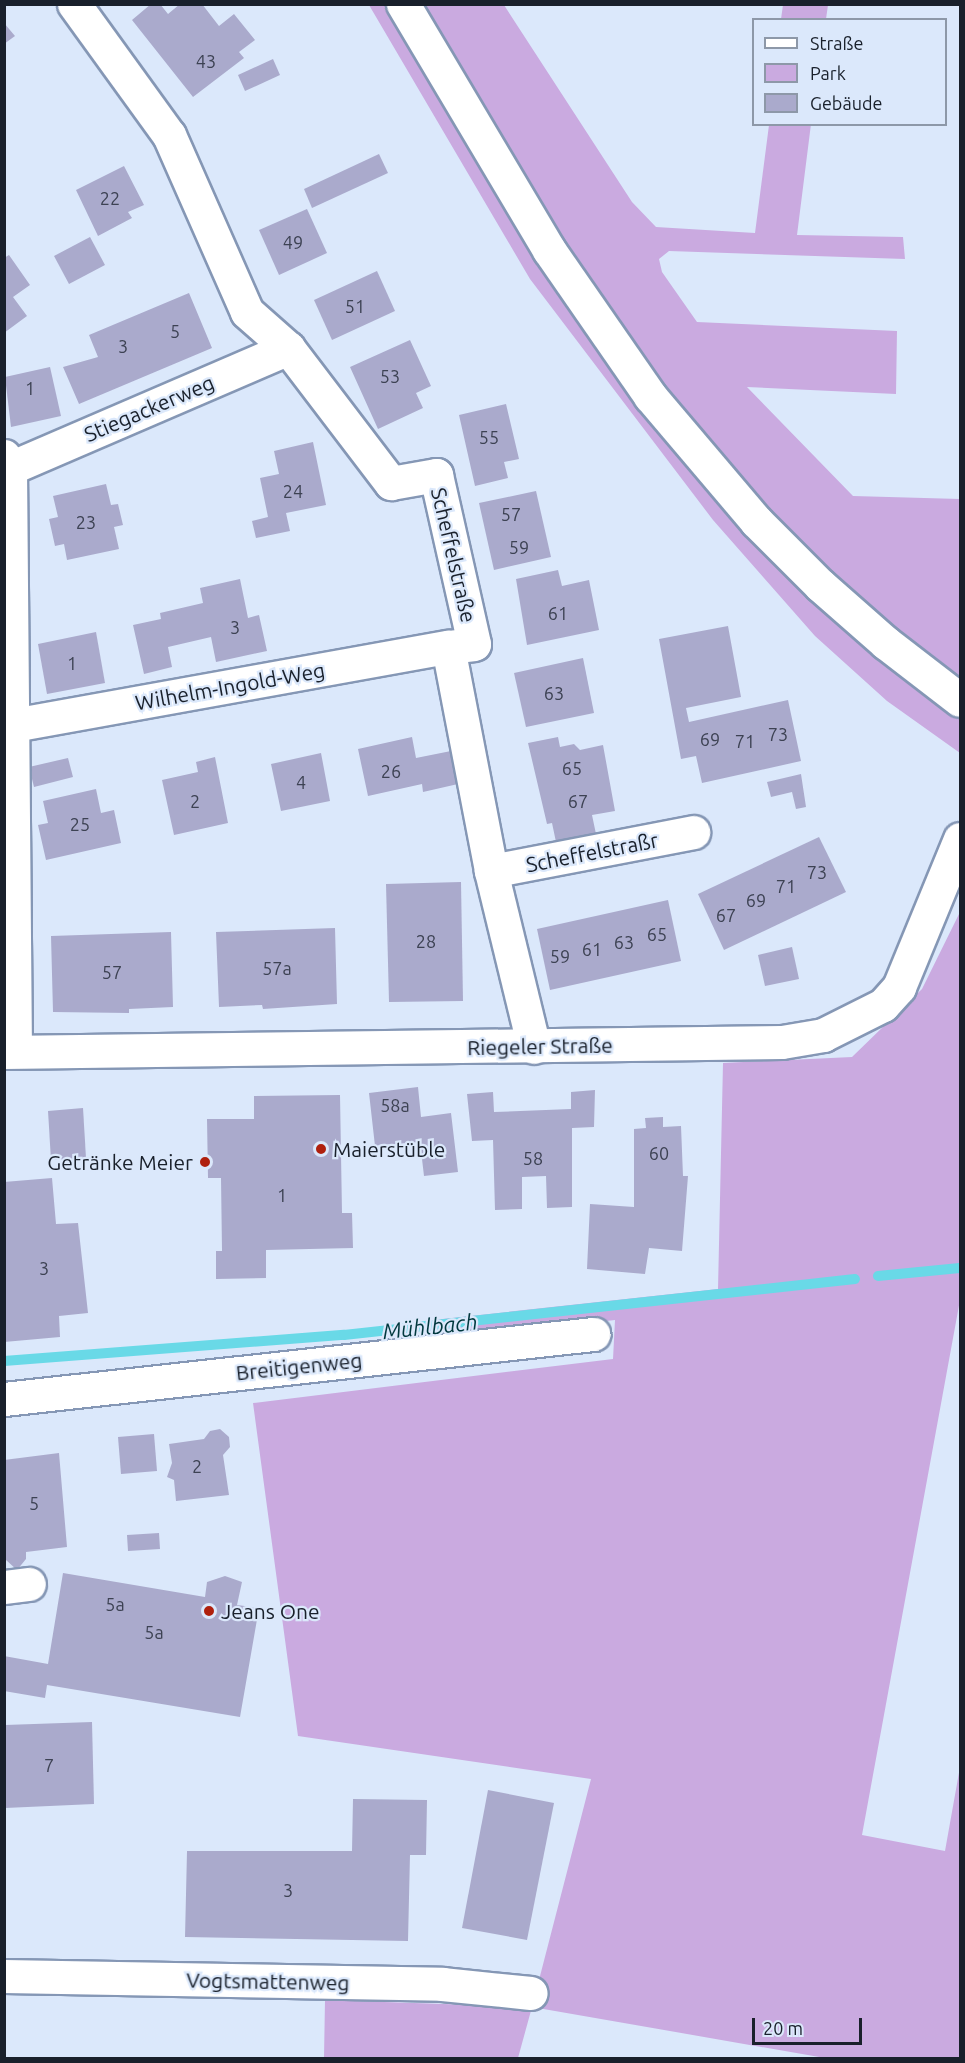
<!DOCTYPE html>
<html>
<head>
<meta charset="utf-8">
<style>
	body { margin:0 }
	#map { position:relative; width:965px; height:2063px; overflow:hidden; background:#dbe8fb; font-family:Ubuntu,sans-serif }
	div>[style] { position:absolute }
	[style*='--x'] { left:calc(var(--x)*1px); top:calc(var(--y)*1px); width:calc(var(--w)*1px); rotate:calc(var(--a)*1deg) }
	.green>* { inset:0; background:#caaae0 }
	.stream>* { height:10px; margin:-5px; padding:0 5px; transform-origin:5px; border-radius:5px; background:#69d9e7 }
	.building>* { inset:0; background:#aac }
	.roads { filter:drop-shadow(2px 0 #8597b5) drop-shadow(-2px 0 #8597b5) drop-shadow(0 2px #8597b5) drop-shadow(0 -2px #8597b5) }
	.minor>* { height:33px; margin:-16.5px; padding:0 16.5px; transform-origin:16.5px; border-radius:16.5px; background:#fff }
	.dots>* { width:16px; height:16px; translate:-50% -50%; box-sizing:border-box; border:3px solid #dbe8fb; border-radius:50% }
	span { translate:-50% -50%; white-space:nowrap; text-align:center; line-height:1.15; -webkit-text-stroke:4.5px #dbe8fb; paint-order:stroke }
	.number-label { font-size:18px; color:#3d4253 }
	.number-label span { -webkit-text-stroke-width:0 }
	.street-label { font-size:21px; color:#19202b }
	.poi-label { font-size:21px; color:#19202b }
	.left { translate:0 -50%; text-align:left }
	.right { translate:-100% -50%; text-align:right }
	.water-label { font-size:22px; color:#00383e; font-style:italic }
	.frame { position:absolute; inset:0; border:6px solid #19202b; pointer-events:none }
	.legend { position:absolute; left:752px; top:18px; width:195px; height:108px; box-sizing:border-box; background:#dbe8fb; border:2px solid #8d98a8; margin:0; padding:8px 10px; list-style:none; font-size:18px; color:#19202b }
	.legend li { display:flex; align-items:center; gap:12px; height:30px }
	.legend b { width:30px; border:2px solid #8d98a8 }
	.scale { position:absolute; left:752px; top:2018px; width:110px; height:27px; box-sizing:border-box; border:3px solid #19202b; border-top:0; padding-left:8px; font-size:18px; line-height:21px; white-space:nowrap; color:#19202b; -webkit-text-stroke:4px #dbe8fb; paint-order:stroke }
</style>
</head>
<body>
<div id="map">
	<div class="green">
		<i style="clip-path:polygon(369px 5px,504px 5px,632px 202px,656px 227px,755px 233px,769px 125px,811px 124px,797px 235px,903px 237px,905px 259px,669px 251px,659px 259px,662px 272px,697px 322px,897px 331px,896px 394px,747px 387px,853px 496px,960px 499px,960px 753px,887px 701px,815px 636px,713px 520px,530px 279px)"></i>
		<i style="clip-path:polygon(783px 5px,828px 5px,826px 19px,781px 19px)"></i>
		<i style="clip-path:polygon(960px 912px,960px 1300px,862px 1835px,945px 1851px,960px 1767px,960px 2058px,825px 2058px,532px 2007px,518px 2058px,324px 2058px,325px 2000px,532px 2007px,591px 1779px,298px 1736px,253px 1403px,613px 1359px,615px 1320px,428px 1342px,424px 1321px,718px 1289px,723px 1063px,852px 1057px,922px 989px)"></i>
	</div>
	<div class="stream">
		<i style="--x:878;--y:1276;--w:82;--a:-5.6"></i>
		<i style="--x:4;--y:1361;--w:341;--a:-4.4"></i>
		<i style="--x:344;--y:1335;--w:514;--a:-6.25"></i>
	</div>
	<div class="building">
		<i style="clip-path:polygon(151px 4px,160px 4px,168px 14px,180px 4px,202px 4px,219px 26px,234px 14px,255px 40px,239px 52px,244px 58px,193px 97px,132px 20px)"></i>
		<i style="clip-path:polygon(4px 23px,15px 36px,4px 44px)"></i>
		<i style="clip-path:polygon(273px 59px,280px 75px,245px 91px,238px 75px)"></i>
		<i style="clip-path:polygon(379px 154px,388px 173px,312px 208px,304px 189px)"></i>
		<i style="clip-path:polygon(124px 166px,144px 205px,128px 212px,132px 218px,98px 236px,76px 190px)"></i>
		<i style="clip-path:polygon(307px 209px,327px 253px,279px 275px,259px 230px)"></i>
		<i style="clip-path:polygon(90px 237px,105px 265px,69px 284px,54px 256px)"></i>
		<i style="clip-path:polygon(9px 255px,30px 285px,13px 297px,27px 316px,4px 333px,4px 258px)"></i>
		<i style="clip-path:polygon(377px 271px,395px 311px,332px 340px,314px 300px)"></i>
		<i style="clip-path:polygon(189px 293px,212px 348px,79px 404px,63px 367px,98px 357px,89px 335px)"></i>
		<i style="clip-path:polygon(410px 340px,431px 386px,416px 393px,423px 408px,378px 429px,350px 367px)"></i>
		<i style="clip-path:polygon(50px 367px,61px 416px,11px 427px,5px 377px)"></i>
		<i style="clip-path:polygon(506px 404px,519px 459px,504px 462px,508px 478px,475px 486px,459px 415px)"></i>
		<i style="clip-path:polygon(313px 442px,326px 505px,286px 513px,290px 531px,256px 538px,252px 521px,268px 517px,260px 478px,279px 474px,274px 451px)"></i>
		<i style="clip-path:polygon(106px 484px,111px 505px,118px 504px,123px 525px,114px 527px,119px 549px,67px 560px,64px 544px,55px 546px,49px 519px,58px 517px,53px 496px)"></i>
		<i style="clip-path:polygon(536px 491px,551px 557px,494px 570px,479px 503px)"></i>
		<i style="clip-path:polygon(558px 570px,562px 586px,589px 580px,599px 630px,527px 645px,516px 579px)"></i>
		<i style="clip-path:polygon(240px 579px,248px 618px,259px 615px,267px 651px,216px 662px,211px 637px,168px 647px,172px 667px,144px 674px,133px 625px,161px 619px,160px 613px,203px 603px,200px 588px)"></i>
		<i style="clip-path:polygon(728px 626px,741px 697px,686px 708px,689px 722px,788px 700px,801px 761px,702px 783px,696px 756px,681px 759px,659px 639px)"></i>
		<i style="clip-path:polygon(96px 632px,105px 683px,47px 694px,38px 644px)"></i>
		<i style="clip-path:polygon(583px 658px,594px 713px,526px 727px,514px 673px)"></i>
		<i style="clip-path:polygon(412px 737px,416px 758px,451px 751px,458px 784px,423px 792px,422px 784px,368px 796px,358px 749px)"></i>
		<i style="clip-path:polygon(558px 737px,560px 747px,574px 744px,580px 750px,603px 745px,615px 811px,592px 815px,596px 834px,556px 842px,552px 823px,547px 824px,528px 743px)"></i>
		<i style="clip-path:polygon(321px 753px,330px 801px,281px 811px,271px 764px)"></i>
		<i style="clip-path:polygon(215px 757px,228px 823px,174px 835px,162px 780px,198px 772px,196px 762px)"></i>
		<i style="clip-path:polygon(68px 758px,73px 777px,34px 787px,29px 767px)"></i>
		<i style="clip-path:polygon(801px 774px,806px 807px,796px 809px,792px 792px,771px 797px,767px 782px)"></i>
		<i style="clip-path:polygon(96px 789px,101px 813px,114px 810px,121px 843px,46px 860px,38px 825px,48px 823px,43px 801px)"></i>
		<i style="clip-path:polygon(819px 837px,846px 892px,724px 950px,698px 894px)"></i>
		<i style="clip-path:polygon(461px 882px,463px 1001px,389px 1002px,386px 884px)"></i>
		<i style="clip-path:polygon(668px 900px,681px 961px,550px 990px,537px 929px)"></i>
		<i style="clip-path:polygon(335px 928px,337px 1004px,263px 1009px,262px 1005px,219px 1007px,216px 932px)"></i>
		<i style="clip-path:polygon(171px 932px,173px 1007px,129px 1009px,129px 1013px,53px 1012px,51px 936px)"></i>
		<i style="clip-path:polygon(792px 947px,799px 979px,765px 986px,758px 955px)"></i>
		<i style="clip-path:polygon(418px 1087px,421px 1117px,451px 1113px,458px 1172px,424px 1176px,420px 1142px,375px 1146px,369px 1093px)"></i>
		<i style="clip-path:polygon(595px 1090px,594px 1127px,572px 1128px,572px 1207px,547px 1208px,546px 1176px,522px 1177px,522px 1209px,495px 1210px,493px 1140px,472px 1141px,467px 1094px,493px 1092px,494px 1112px,571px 1109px,571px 1092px)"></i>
		<i style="clip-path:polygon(340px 1095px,342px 1213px,352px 1213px,353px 1248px,266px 1250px,266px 1278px,216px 1279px,216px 1251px,222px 1251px,221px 1178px,208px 1178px,207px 1119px,254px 1119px,254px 1096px)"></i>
		<i style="clip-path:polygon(83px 1108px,86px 1158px,51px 1160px,48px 1111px)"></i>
		<i style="clip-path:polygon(663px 1117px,663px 1127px,681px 1126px,683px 1176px,688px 1176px,682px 1251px,649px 1248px,645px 1274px,587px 1269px,590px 1204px,634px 1207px,634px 1129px,646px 1128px,645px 1118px)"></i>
		<i style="clip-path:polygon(52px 1178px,56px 1224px,78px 1223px,88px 1313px,59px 1316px,60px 1337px,4px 1342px,4px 1182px)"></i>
		<i style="clip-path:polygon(220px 1429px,229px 1437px,230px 1447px,223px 1455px,229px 1495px,176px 1501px,174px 1480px,167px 1477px,172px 1463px,169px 1444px,204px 1439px,210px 1431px)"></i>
		<i style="clip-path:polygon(154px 1434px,157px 1471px,121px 1474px,118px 1437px)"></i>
		<i style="clip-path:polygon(59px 1453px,67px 1547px,26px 1552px,26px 1559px,17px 1570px,6px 1560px,4px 1554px,4px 1460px)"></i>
		<i style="clip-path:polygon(159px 1533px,160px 1549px,128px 1551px,127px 1535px)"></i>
		<i style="clip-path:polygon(63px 1573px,205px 1597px,207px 1582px,225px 1576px,242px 1582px,237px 1605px,259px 1608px,240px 1717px,47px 1685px,45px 1698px,4px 1691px,4px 1656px,48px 1664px)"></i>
		<i style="clip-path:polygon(92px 1722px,94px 1804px,5px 1808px,5px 1725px)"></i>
		<i style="clip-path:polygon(488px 1790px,554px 1803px,527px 1940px,462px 1928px)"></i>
		<i style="clip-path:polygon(353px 1799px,427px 1800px,426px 1855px,410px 1855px,408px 1941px,185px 1937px,187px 1851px,352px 1851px)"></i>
	</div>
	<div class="roads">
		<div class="minor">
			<i style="--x:74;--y:4;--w:162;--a:54.1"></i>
			<i style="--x:169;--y:135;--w:193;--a:66.2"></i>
			<i style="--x:247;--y:312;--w:55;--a:41.3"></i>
			<i style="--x:288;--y:348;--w:170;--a:52.7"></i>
			<i style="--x:391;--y:483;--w:46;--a:-10.1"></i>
			<i style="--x:436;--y:475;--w:173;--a:77.3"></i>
			<i style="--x:474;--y:644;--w:26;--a:173"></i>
			<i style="--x:448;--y:647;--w:228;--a:79.1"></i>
			<i style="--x:491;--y:871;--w:181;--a:76.3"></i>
			<i style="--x:403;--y:4;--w:286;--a:59.3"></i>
			<i style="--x:549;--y:250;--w:178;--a:55.3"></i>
			<i style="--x:650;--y:396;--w:164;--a:49.7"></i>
			<i style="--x:756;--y:521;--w:91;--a:45"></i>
			<i style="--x:820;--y:585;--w:88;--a:41.3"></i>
			<i style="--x:886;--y:643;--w:93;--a:37.6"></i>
			<i style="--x:4;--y:456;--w:13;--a:63"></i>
			<i style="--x:10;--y:468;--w:583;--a:89.51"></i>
			<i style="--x:10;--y:468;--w:303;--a:-23.3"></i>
			<i style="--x:13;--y:725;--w:442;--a:-10.2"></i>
			<i style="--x:491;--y:871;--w:206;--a:-10.9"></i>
			<i style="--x:4;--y:1052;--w:778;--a:-0.74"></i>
			<i style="--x:782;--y:1042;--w:42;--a:-9.7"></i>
			<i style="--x:823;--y:1035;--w:67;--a:-26.6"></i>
			<i style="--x:883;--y:1005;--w:24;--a:-48"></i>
			<i style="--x:899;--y:987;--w:160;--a:-67.6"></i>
			<i style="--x:4;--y:1399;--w:593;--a:-6.3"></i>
			<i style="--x:4;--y:1587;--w:25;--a:-7"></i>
			<i style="--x:4;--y:1976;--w:438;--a:1"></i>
			<i style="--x:442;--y:1984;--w:89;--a:5.8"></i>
		</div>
	</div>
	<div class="dots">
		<i style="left:321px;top:1149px;background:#af200e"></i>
		<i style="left:205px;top:1162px;background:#af200e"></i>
		<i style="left:209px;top:1611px;background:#af200e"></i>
	</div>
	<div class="number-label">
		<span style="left:206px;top:61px">43</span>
		<span style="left:110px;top:198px">22</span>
		<span style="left:293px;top:242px">49</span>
		<span style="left:355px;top:306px">51</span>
		<span style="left:175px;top:331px">5</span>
		<span style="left:123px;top:346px">3</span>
		<span style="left:390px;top:376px">53</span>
		<span style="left:30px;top:388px">1</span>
		<span style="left:489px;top:437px">55</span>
		<span style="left:293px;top:491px">24</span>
		<span style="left:511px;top:514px">57</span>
		<span style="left:86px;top:522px">23</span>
		<span style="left:519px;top:547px">59</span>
		<span style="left:558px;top:613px">61</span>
		<span style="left:235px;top:627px">3</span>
		<span style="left:72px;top:663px">1</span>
		<span style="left:554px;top:693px">63</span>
		<span style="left:778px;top:734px">73</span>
		<span style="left:710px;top:739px">69</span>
		<span style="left:745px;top:741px">71</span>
		<span style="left:572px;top:768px">65</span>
		<span style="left:391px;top:771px">26</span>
		<span style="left:301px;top:782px">4</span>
		<span style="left:195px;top:801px">2</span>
		<span style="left:578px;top:801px">67</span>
		<span style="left:80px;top:824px">25</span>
		<span style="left:817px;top:872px">73</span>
		<span style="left:786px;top:886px">71</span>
		<span style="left:756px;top:900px">69</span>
		<span style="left:726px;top:915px">67</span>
		<span style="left:657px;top:934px">65</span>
		<span style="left:426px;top:941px">28</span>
		<span style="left:624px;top:942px">63</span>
		<span style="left:592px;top:949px">61</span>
		<span style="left:560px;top:956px">59</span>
		<span style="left:277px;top:968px">57a</span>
		<span style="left:112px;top:972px">57</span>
		<span style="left:395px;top:1105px">58a</span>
		<span style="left:659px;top:1153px">60</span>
		<span style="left:533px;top:1158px">58</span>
		<span style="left:282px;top:1195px">1</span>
		<span style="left:44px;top:1268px">3</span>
		<span style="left:197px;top:1466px">2</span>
		<span style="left:34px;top:1503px">5</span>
		<span style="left:115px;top:1604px">5a</span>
		<span style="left:154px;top:1632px">5a</span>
		<span style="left:49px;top:1765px">7</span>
		<span style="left:288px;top:1890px">3</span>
	</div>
	<div class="street-label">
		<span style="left:149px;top:408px;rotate:-23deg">Stiegackerweg</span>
		<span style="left:454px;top:555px;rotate:77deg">Scheffelstraße</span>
		<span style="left:230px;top:686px;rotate:-10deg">Wilhelm-Ingold-Weg</span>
		<span style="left:592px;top:852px;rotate:-11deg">Scheffelstraßr</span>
		<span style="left:540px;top:1046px;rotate:-1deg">Riegeler Straße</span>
		<span style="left:299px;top:1366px;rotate:-6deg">Breitigenweg</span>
		<span style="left:268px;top:1981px;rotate:1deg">Vogtsmattenweg</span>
	</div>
	<div class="poi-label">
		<span class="left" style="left:333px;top:1149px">Maierstüble</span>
		<span class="right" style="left:193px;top:1162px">Getränke Meier</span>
		<span class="left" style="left:221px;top:1611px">Jeans One</span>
	</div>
	<div class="water-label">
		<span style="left:430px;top:1326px;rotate:-6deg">Mühlbach</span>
	</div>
	<div class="frame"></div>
	<ul class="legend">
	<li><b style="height:8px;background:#fff"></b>Straße</li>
	<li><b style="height:16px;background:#caaae0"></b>Park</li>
	<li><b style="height:16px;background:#aac"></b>Gebäude</li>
	</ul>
	<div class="scale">20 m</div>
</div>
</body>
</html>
